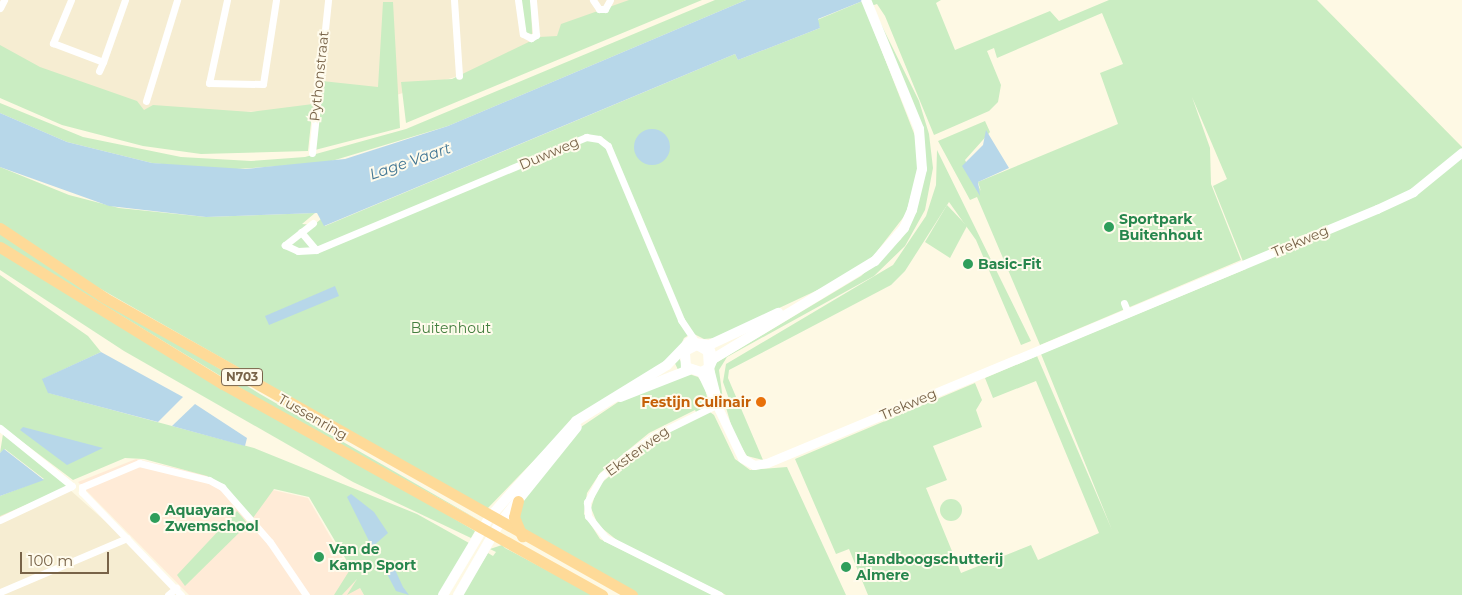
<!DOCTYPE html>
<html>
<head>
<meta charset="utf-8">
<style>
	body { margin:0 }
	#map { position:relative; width:1462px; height:595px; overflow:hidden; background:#fef9e4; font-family:Montserrat,sans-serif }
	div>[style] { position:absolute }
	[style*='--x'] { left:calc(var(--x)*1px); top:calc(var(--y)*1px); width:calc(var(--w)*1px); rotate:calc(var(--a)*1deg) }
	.residential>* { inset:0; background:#f6edd2 }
	.commercial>* { inset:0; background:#ffebd7 }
	.green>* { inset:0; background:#caedc2 }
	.round { border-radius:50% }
	.water>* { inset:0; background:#b7d7e9 }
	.minor>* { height:7px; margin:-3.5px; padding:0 3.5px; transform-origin:3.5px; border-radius:3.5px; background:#fff }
	.tertiary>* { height:9px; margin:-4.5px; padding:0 4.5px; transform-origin:4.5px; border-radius:4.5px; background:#fff }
	.secondary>* { height:10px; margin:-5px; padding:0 5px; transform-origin:5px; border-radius:5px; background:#fff }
	.trunk>* { height:11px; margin:-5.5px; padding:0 5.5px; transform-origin:5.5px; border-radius:5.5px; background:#feda98 }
	.dots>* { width:14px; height:14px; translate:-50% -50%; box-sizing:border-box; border:2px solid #fffbec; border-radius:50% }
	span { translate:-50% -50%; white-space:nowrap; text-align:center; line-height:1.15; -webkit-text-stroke:4px #fffbec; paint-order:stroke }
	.shield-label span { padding:1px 4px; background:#fffbec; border:1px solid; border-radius:4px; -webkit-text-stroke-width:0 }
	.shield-label { font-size:12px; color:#786348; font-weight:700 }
	.street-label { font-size:14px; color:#786348 }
	.leisure-label { font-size:14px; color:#27864d; font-weight:700 }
	.left { translate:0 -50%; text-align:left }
	.park-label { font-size:14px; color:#447f3f }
	.food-label { font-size:14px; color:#c56008; font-weight:700 }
	.right { translate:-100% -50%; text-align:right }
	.water-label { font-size:15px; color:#427694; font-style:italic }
	.scale { position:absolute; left:20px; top:552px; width:89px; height:22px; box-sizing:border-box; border:2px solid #786348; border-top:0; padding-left:6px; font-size:15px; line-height:18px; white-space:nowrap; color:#786348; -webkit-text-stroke:4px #fffbec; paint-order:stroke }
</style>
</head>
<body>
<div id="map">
	<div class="residential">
		<i style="clip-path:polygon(0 0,663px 0,536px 52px,354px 108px,155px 115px,19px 61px,0 48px)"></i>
		<i style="clip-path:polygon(69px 489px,149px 560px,177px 595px,0 595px,0 511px)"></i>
	</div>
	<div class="commercial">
		<i style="clip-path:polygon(136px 459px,308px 498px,364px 595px,189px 595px,78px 482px)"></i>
	</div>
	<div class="green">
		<i style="clip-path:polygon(521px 0,531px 0,532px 34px,526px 33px)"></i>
		<i style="clip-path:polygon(629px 0,702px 0,406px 123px,401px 82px,452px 79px,539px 37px,557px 36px,561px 24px)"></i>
		<i style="clip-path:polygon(715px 0,746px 0,448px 126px,325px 163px,221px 170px,152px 163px,67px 142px,0 113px,0 103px,83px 137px,181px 157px,251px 161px,305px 157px,406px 129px)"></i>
		<i style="clip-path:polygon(865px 0,941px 0,936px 3px,955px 50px,1050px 11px,1059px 21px,1109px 0,1317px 0,1462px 147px,1462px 595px,868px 595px,849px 549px,836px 554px,795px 459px,975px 383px,982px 400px,976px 410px,982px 427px,933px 446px,947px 480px,926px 488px,961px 573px,1031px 545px,1038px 560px,1099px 533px,1036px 381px,993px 398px,985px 378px,1037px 356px,1112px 530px,1041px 354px,1246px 269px,1213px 186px,1227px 179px,1192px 97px,1210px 148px,1211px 184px,1241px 260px,1040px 345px,977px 197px,970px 200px,938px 141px,985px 121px,990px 132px,965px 160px,981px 191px,978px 182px,1118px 124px,1100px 73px,1123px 64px,1102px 13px,997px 58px,994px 48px,987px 51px,1001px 85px,998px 102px,989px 111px,934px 135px,885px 16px,877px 4px,865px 8px,917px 141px,917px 173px,906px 214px,871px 259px,839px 280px,715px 338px,704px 339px,692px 333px,684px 338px,677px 353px,686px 373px,698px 377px,704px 385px,708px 401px,703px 407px,714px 415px,735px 459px,750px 470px,787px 467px,846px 595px,726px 595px,618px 541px,598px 525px,591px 508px,598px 486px,648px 443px,698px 416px,695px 410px,649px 433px,600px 473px,587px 493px,584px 514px,600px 539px,713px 595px,637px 595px,520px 528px,518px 507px,578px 429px,630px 394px,680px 374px,672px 357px,577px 416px,487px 509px,92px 284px,0 224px,0 167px,69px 195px,119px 208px,206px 217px,315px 213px,302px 224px,314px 225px,321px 219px,325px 226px,735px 54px,738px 60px,820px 28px,817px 20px)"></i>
		<i style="clip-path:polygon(383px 2px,393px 2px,400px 128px,315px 150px,322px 81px,378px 87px)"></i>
		<i style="clip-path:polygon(878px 18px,919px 101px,929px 134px,933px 168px,925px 210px,905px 246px,874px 276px,727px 357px,719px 370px,723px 400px,715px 380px,714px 364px,861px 276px,901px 239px,925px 159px)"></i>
		<i style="clip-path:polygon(0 45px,40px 67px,137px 101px,144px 110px,153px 105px,251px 112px,313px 104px,308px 151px,201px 154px,143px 146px,62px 125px,0 98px)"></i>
		<i style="clip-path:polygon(937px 150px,1031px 341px,1021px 345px,976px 240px,949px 202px,905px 271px,891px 285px,729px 370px,728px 378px,763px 460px,747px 456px,734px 435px,725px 404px,729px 399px,723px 382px,726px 364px,893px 265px,926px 216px,936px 185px)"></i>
		<i style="clip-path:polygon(947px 205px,967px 226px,950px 258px,925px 242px)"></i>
		<i style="clip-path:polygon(0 232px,260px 394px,482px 522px,265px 403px,0 242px)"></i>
		<i style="clip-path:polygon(0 250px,475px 531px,471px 538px,353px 482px,124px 351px,0 270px)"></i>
		<i style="clip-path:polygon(0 275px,88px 336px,101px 352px,43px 379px,49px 393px,254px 448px,417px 514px,469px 543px,440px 595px,364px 595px,360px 588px,347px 595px,357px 579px,342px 595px,334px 595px,351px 568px,309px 497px,274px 489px,253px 518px,207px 476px,144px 459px,125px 458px,73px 480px,0 425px)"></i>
		<i style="clip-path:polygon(3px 434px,56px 475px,68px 487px,0 516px,0 496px,44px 479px,5px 449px,0 453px)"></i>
		<i class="round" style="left:940px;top:499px;width:22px;height:22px"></i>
		<i style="clip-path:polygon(237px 511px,248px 524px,185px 586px,177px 575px)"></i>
		<i style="clip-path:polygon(502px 545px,505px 548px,593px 595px,462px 595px,488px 553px,493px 556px,496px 552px,490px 549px)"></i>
	</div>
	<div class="water">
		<i style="clip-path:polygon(746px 0,865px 0,818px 19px,820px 28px,738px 60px,735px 54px,324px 226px,317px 213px,206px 217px,109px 206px,0 167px,0 113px,67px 142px,152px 163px,245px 169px,345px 159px,448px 126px)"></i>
		<i class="round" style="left:634px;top:129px;width:36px;height:36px"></i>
		<i style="clip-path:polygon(986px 130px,1009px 168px,978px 182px,980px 196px,962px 166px,983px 145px)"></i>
		<i style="clip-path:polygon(335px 286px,339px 296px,269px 325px,265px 316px)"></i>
		<i style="clip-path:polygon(101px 352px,183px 397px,158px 422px,48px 393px,42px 379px)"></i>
		<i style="clip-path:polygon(195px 404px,247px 438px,245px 446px,172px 426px)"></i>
		<i style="clip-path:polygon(23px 427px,103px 448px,67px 465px,20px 430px)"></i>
		<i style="clip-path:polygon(4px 449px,44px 480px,0 496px,0 453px)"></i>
		<i style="clip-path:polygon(351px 494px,374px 512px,388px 533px,372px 547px,347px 497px)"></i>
		<i style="clip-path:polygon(392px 563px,403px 587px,409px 595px,396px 591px,386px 572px,386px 565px)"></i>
	</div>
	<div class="minor">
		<i style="--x:71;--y:0;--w:47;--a:112.7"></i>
		<i style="--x:53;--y:43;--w:53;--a:20.8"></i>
		<i style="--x:103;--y:62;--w:66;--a:-70.5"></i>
		<i style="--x:227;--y:0;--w:85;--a:102.2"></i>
		<i style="--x:209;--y:83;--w:54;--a:1.1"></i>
		<i style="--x:263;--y:84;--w:85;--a:-81.2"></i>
		<i style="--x:454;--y:0;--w:76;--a:86.2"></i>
		<i style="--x:518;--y:0;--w:34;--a:82"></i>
		<i style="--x:523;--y:34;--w:9;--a:27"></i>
		<i style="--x:531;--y:38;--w:6;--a:-31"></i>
		<i style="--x:536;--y:35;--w:35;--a:-95"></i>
		<i style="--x:593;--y:0;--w:11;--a:56"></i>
		<i style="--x:599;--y:9;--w:6;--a:0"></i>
		<i style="--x:605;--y:9;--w:10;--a:-61"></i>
		<i style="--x:0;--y:8;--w:9;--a:-63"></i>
		<i style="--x:99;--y:71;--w:10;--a:-66"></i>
		<i style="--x:146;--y:101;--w:106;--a:-72.9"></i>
		<i style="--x:312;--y:153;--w:154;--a:-84"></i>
		<i style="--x:313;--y:223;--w:36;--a:142"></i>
		<i style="--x:285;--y:245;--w:14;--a:25"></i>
		<i style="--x:298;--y:251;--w:18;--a:-3"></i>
		<i style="--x:316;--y:250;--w:293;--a:-22.7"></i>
		<i style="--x:586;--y:137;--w:13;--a:9"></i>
		<i style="--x:599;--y:139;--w:11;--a:38"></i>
		<i style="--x:608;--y:146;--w:189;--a:67.2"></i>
		<i style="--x:681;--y:320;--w:25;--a:56"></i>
		<i style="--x:301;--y:232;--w:23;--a:50"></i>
		<i style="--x:1124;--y:303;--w:11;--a:68"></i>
		<i style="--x:718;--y:404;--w:72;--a:153.8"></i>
		<i style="--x:653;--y:436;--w:31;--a:144"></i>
		<i style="--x:628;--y:454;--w:35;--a:140"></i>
		<i style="--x:601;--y:477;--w:29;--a:119"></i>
		<i style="--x:587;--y:502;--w:14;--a:86"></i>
		<i style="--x:588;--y:516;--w:28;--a:51"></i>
		<i style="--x:606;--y:538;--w:127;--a:26.6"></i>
		<i style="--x:0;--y:428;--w:92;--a:38.9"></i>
		<i style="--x:72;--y:486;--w:80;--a:154.7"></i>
		<i style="--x:0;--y:592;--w:138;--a:-23"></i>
		<i style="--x:168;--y:595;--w:11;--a:-41"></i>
		<i style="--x:181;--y:595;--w:143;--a:-133.9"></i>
		<i style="--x:82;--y:492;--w:5;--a:-90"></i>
		<i style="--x:82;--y:487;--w:62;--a:-22.8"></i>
		<i style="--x:139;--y:463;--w:72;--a:13.7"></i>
		<i style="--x:209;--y:480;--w:15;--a:28"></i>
		<i style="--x:222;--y:487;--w:73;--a:48.9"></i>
		<i style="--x:270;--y:542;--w:64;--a:55.8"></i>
	</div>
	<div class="tertiary">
		<i style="--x:709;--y:368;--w:37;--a:76"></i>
		<i style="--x:701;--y:372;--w:95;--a:64.5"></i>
		<i style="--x:742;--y:458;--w:14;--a:30"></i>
		<i style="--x:754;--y:465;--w:13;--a:-9"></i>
		<i style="--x:767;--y:463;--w:661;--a:-22.61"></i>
		<i style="--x:1377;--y:209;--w:40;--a:-25"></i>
		<i style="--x:1413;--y:192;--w:63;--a:-39.2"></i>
	</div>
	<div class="secondary">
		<i style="--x:705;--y:347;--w:81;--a:-25"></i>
		<i style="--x:713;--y:359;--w:189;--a:-31.2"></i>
		<i style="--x:875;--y:261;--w:44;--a:-48.7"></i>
		<i style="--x:904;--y:228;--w:20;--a:-66"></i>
		<i style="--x:912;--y:210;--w:42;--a:-76.3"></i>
		<i style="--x:922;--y:169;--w:40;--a:-94.3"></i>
		<i style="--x:919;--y:129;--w:139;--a:-112.3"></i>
		<i style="--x:620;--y:397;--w:74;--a:-21.4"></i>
		<i style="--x:443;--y:595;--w:90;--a:-59.1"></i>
		<i style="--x:489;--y:518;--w:130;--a:-48.1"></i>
		<i style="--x:576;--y:421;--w:107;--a:-31.6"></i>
		<i style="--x:667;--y:365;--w:32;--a:-46"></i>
		<i style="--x:689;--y:342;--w:19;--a:9"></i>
		<i style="--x:708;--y:345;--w:15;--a:70"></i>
		<i style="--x:713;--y:359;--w:10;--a:114"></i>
		<i style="--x:709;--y:368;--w:9;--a:153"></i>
		<i style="--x:701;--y:372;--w:16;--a:-162"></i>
		<i style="--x:686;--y:367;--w:16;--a:-94"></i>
		<i style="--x:685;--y:351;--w:13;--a:-27"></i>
		<i style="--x:697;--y:345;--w:13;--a:29"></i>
		<i style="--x:708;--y:351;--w:17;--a:87"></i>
		<i style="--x:458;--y:595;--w:82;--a:-60"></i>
		<i style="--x:499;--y:524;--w:124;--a:-51.2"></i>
	</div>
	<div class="trunk">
		<i style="--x:0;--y:228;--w:126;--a:33.7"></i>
		<i style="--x:105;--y:298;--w:605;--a:29.4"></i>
		<i style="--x:0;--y:247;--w:262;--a:31.6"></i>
		<i style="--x:223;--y:384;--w:434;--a:29.1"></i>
		<i style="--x:518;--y:501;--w:16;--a:104"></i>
		<i style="--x:514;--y:517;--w:21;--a:67"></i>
	</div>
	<div class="dots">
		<i style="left:1109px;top:227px;background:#2e9e5b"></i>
		<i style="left:968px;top:264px;background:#2e9e5b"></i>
		<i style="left:761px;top:402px;background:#e8710a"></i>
		<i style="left:155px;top:518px;background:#2e9e5b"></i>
		<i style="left:319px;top:557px;background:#2e9e5b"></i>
		<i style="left:846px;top:567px;background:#2e9e5b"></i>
	</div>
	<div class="shield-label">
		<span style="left:242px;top:377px">N703</span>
	</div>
	<div class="street-label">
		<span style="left:319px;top:76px;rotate:-84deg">Pythonstraat</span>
		<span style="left:549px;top:153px;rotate:-23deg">Duwweg</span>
		<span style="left:1300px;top:241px;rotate:-23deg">Trekweg</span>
		<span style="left:908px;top:404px;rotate:-23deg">Trekweg</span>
		<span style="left:313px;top:417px;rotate:30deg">Tussenring</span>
		<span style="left:637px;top:451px;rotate:-36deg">Eksterweg</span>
	</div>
	<div class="leisure-label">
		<span class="left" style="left:1119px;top:227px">Sportpark<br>Buitenhout</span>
		<span class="left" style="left:978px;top:264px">Basic-Fit</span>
		<span class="left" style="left:165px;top:518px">Aquayara<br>Zwemschool</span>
		<span class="left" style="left:329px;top:557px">Van de<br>Kamp Sport</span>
		<span class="left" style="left:856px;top:567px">Handboogschutterij<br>Almere</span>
	</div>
	<div class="park-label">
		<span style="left:451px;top:328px">Buitenhout</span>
	</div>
	<div class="food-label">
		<span class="right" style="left:751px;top:402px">Festijn Culinair</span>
	</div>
	<div class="water-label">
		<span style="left:410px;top:161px;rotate:-19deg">Lage Vaart</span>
	</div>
	<div class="scale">100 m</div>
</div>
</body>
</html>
